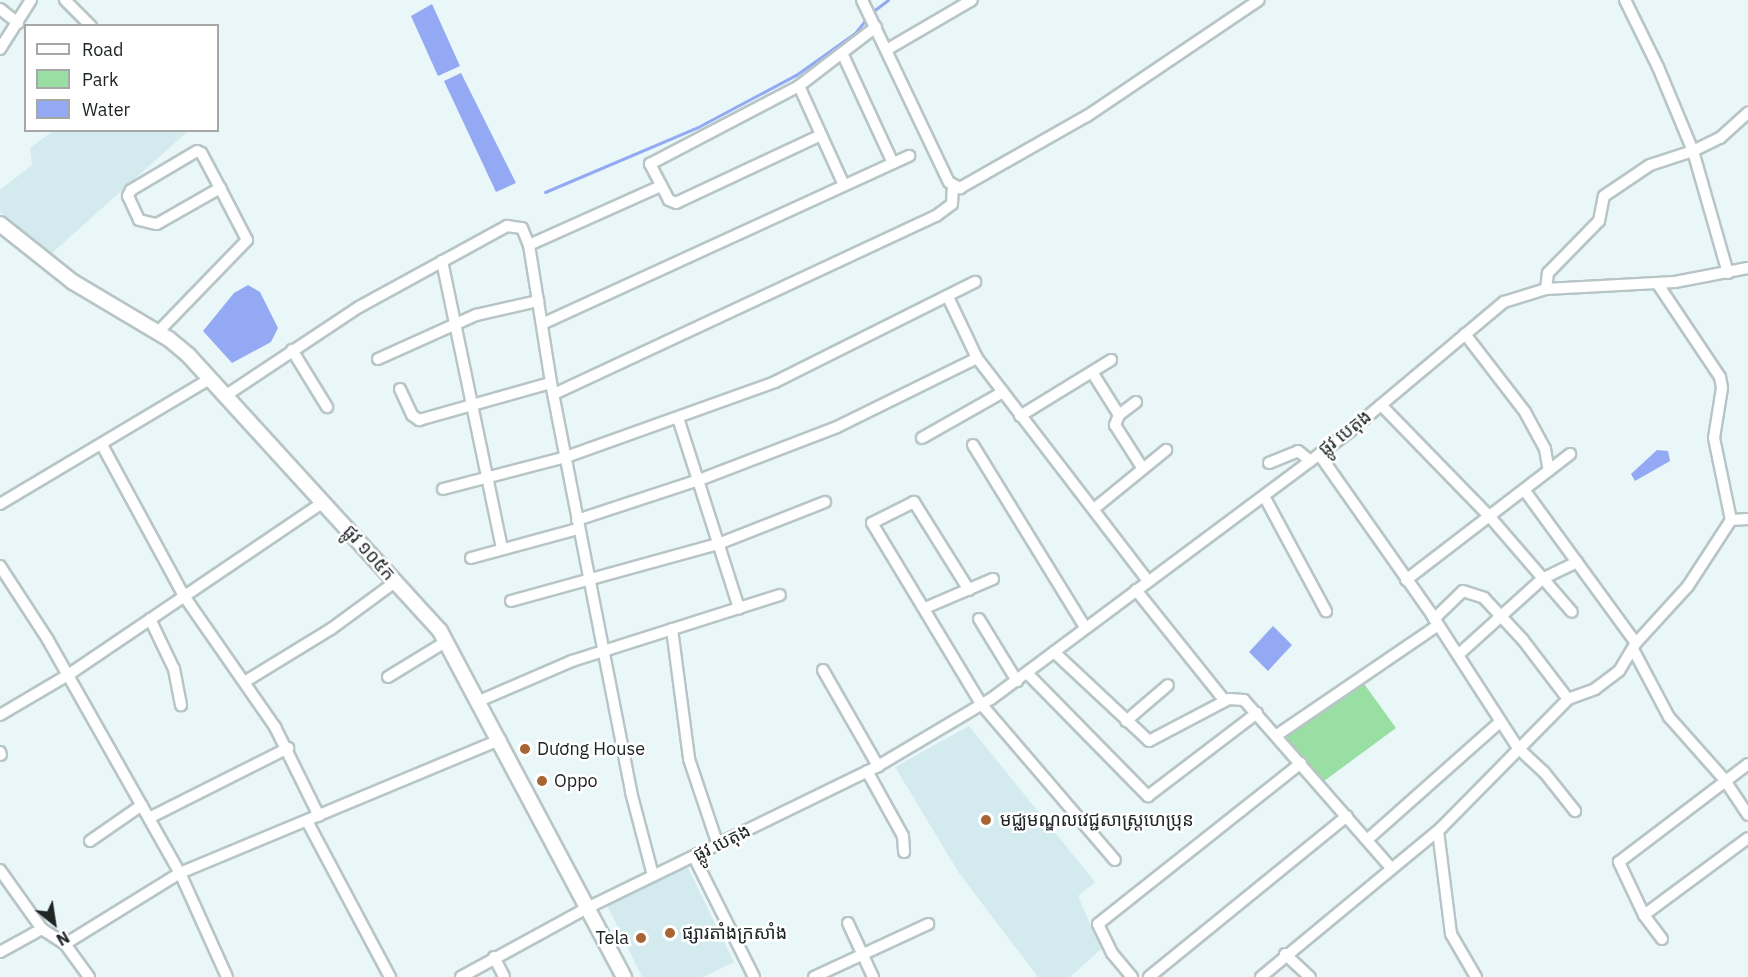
<!DOCTYPE html>
<html>
<head>
<meta charset="utf-8">
<style>
	body { margin:0 }
	#map { position:relative; width:1748px; height:977px; overflow:hidden; background:#e9f7f9; font-family:"IBM Plex Sans","Noto Sans Khmer",sans-serif }
	div>[style] { position:absolute }
	[style*='--x'] { left:calc(var(--x)*1px); top:calc(var(--y)*1px); width:calc(var(--w)*1px); rotate:calc(var(--a)*1deg) }
	.built>* { inset:0; background:#d3eaee }
	.green>* { inset:0; background:#99dea2 }
	.water>* { inset:0; background:#93a9f4 }
	.stream>* { height:3px; margin:-1.5px; padding:0 1.5px; transform-origin:1.5px; border-radius:1.5px; background:#93a9f4 }
	.roads { filter:drop-shadow(2px 0 #b8c5c7) drop-shadow(-2px 0 #b8c5c7) drop-shadow(0 2px #b8c5c7) drop-shadow(0 -2px #b8c5c7) }
	.minor>* { height:10px; margin:-5px; padding:0 5px; transform-origin:5px; border-radius:5px; background:#fff }
	.major>* { height:14px; margin:-7px; padding:0 7px; transform-origin:7px; border-radius:7px; background:#fff }
	.dots>* { width:16px; height:16px; translate:-50% -50%; box-sizing:border-box; border:3px solid #fff; border-radius:50% }
	span { translate:-50% -50%; white-space:nowrap; text-align:center; line-height:1.15; -webkit-text-stroke:5px #fff; paint-order:stroke }
	.street-label { font-size:18px; color:#202526 }
	.poi-label { font-size:18px; color:#202526 }
	.left { translate:0 -50%; text-align:left }
	.right { translate:-100% -50%; text-align:right }
	.legend { position:absolute; left:24px; top:24px; width:195px; height:108px; box-sizing:border-box; background:#fff; border:2px solid #a6a8a8; margin:0; padding:8px 10px; list-style:none; font-size:18px; color:#202526 }
	.legend li { display:flex; align-items:center; gap:12px; height:30px }
	.legend b { width:30px; border:2px solid #a6a8a8 }
	.north { position:absolute; left:24px; top:893px; width:60px; height:60px; -webkit-text-stroke:4px #fff; paint-order:stroke; rotate:150deg; font-size:16px; font-weight:700; line-height:24px; text-align:center; color:#202526 }
	.north::after { content:''; display:block; margin:auto; width:21px; height:27px; background:#202526; clip-path:polygon(50% 0,100% 100%,50% 72%,0 100%) }
</style>
</head>
<body>
<div id="map">
	<div class="built">
		<i style="clip-path:polygon(54px 130px,188px 130px,188px 131px,51px 254px,0 212px,0 190px,32px 165px,30px 148px)"></i>
		<i style="clip-path:polygon(969px 726px,1095px 882px,1078px 896px,1101px 949px,1070px 977px,1038px 977px,959px 873px,895px 767px)"></i>
		<i style="clip-path:polygon(687px 866px,734px 962px,703px 977px,642px 977px,607px 905px)"></i>
	</div>
	<div class="green">
		<i style="clip-path:polygon(1362px 681px,1396px 728px,1320px 784px,1286px 737px)"></i>
	</div>
	<div class="water">
		<i style="clip-path:polygon(432px 4px,460px 66px,438px 76px,411px 16px)"></i>
		<i style="clip-path:polygon(461px 73px,516px 183px,496px 192px,444px 81px)"></i>
		<i style="clip-path:polygon(248px 285px,260px 292px,278px 328px,271px 342px,232px 363px,203px 331px,234px 293px)"></i>
		<i style="clip-path:polygon(1657px 450px,1668px 451px,1670px 461px,1635px 481px,1631px 474px)"></i>
		<i style="clip-path:polygon(1273px 626px,1292px 645px,1268px 671px,1249px 652px)"></i>
	</div>
	<div class="stream">
		<i style="--x:872;--y:12;--w:20;--a:-37"></i>
		<i style="--x:545;--y:192;--w:166;--a:-23"></i>
		<i style="--x:698;--y:127;--w:111;--a:-28"></i>
		<i style="--x:796;--y:75;--w:72;--a:-35.4"></i>
		<i style="--x:855;--y:33;--w:21;--a:-51"></i>
	</div>
	<div class="roads">
		<div class="minor">
			<i style="--x:65;--y:0;--w:37;--a:45"></i>
			<i style="--x:862;--y:0;--w:202;--a:64.5"></i>
			<i style="--x:949;--y:182;--w:13;--a:29"></i>
			<i style="--x:960;--y:188;--w:146;--a:-29.6"></i>
			<i style="--x:1087;--y:116;--w:207;--a:-34"></i>
			<i style="--x:1625;--y:0;--w:75;--a:63.8"></i>
			<i style="--x:1658;--y:67;--w:91;--a:67.4"></i>
			<i style="--x:1693;--y:151;--w:30;--a:-26"></i>
			<i style="--x:1720;--y:138;--w:38;--a:-42"></i>
			<i style="--x:0;--y:9;--w:23;--a:38"></i>
			<i style="--x:0;--y:49;--w:58;--a:-57.7"></i>
			<i style="--x:888;--y:49;--w:97;--a:-30.3"></i>
			<i style="--x:843;--y:55;--w:119;--a:65.2"></i>
			<i style="--x:799;--y:86;--w:109;--a:65.6"></i>
			<i style="--x:821;--y:135;--w:160;--a:154.9"></i>
			<i style="--x:676;--y:203;--w:8;--a:-157"></i>
			<i style="--x:669;--y:200;--w:41;--a:-117.8"></i>
			<i style="--x:650;--y:164;--w:168;--a:-27.6"></i>
			<i style="--x:799;--y:86;--w:97;--a:-37.5"></i>
			<i style="--x:529;--y:245;--w:145;--a:-24.1"></i>
			<i style="--x:442;--y:261;--w:294;--a:78.2"></i>
			<i style="--x:1546;--y:289;--w:16;--a:-83"></i>
			<i style="--x:1548;--y:273;--w:73;--a:-45.6"></i>
			<i style="--x:1599;--y:221;--w:25;--a:-79"></i>
			<i style="--x:1604;--y:196;--w:55;--a:-34"></i>
			<i style="--x:1650;--y:165;--w:45;--a:-18"></i>
			<i style="--x:1693;--y:151;--w:127;--a:74"></i>
			<i style="--x:948;--y:297;--w:68;--a:64.6"></i>
			<i style="--x:977;--y:358;--w:281;--a:52.5"></i>
			<i style="--x:542;--y:324;--w:404;--a:-24.6"></i>
			<i style="--x:158;--y:332;--w:128;--a:-45.9"></i>
			<i style="--x:247;--y:240;--w:59;--a:-117.4"></i>
			<i style="--x:220;--y:188;--w:40;--a:-118"></i>
			<i style="--x:201;--y:153;--w:4;--a:-153"></i>
			<i style="--x:197;--y:151;--w:77;--a:149.4"></i>
			<i style="--x:131;--y:190;--w:7;--a:117"></i>
			<i style="--x:128;--y:196;--w:26;--a:65"></i>
			<i style="--x:139;--y:220;--w:18;--a:13"></i>
			<i style="--x:157;--y:224;--w:73;--a:-29.7"></i>
			<i style="--x:1465;--y:334;--w:98;--a:52.4"></i>
			<i style="--x:1525;--y:412;--w:42;--a:61.6"></i>
			<i style="--x:1545;--y:449;--w:22;--a:80"></i>
			<i style="--x:292;--y:350;--w:67;--a:58.4"></i>
			<i style="--x:378;--y:359;--w:107;--a:-24.2"></i>
			<i style="--x:476;--y:315;--w:64;--a:-12.7"></i>
			<i style="--x:1092;--y:372;--w:51;--a:57.9"></i>
			<i style="--x:400;--y:389;--w:29;--a:65"></i>
			<i style="--x:412;--y:415;--w:9;--a:36"></i>
			<i style="--x:419;--y:420;--w:137;--a:-15.7"></i>
			<i style="--x:554;--y:394;--w:421;--a:-25"></i>
			<i style="--x:936;--y:216;--w:20;--a:-37"></i>
			<i style="--x:952;--y:204;--w:19;--a:-87"></i>
			<i style="--x:225;--y:396;--w:161;--a:-33.6"></i>
			<i style="--x:359;--y:307;--w:169;--a:-28.7"></i>
			<i style="--x:507;--y:226;--w:15;--a:8"></i>
			<i style="--x:522;--y:228;--w:18;--a:68"></i>
			<i style="--x:529;--y:245;--w:140;--a:80.9"></i>
			<i style="--x:551;--y:383;--w:417;--a:78.9"></i>
			<i style="--x:631;--y:792;--w:86;--a:75.2"></i>
			<i style="--x:1136;--y:402;--w:21;--a:143"></i>
			<i style="--x:1119;--y:415;--w:11;--a:112"></i>
			<i style="--x:1115;--y:425;--w:52;--a:57.5"></i>
			<i style="--x:1381;--y:405;--w:156;--a:45.8"></i>
			<i style="--x:1490;--y:517;--w:125;--a:49.2"></i>
			<i style="--x:1020;--y:416;--w:107;--a:-31.6"></i>
			<i style="--x:678;--y:418;--w:200;--a:72.2"></i>
			<i style="--x:922;--y:438;--w:93;--a:-29.6"></i>
			<i style="--x:102;--y:445;--w:172;--a:61.5"></i>
			<i style="--x:184;--y:596;--w:160;--a:55.2"></i>
			<i style="--x:275;--y:727;--w:99;--a:63.7"></i>
			<i style="--x:973;--y:445;--w:214;--a:58.4"></i>
			<i style="--x:1319;--y:454;--w:197;--a:54.9"></i>
			<i style="--x:1432;--y:615;--w:158;--a:57.1"></i>
			<i style="--x:1518;--y:748;--w:35;--a:43"></i>
			<i style="--x:1544;--y:772;--w:50;--a:51.5"></i>
			<i style="--x:1269;--y:463;--w:31;--a:-22"></i>
			<i style="--x:1298;--y:451;--w:16;--a:38"></i>
			<i style="--x:443;--y:489;--w:127;--a:-14.6"></i>
			<i style="--x:566;--y:457;--w:222;--a:-19.7"></i>
			<i style="--x:775;--y:382;--w:224;--a:-26.6"></i>
			<i style="--x:1525;--y:491;--w:188;--a:53.9"></i>
			<i style="--x:1264;--y:496;--w:131;--a:61.7"></i>
			<i style="--x:0;--y:504;--w:244;--a:-30.8"></i>
			<i style="--x:1095;--y:508;--w:92;--a:-39.2"></i>
			<i style="--x:577;--y:520;--w:128;--a:-18.2"></i>
			<i style="--x:699;--y:480;--w:148;--a:-21"></i>
			<i style="--x:837;--y:427;--w:156;--a:-26.2"></i>
			<i style="--x:1731;--y:520;--w:17;--a:-3"></i>
			<i style="--x:471;--y:558;--w:111;--a:-15.2"></i>
			<i style="--x:0;--y:566;--w:88;--a:57"></i>
			<i style="--x:48;--y:640;--w:268;--a:60.5"></i>
			<i style="--x:180;--y:873;--w:114;--a:65.7"></i>
			<i style="--x:1406;--y:580;--w:207;--a:-37.5"></i>
			<i style="--x:969;--y:590;--w:104;--a:-122"></i>
			<i style="--x:914;--y:502;--w:47;--a:153.4"></i>
			<i style="--x:872;--y:523;--w:213;--a:58.9"></i>
			<i style="--x:982;--y:705;--w:204;--a:49.4"></i>
			<i style="--x:1136;--y:590;--w:142;--a:51.3"></i>
			<i style="--x:511;--y:601;--w:215;--a:-15.4"></i>
			<i style="--x:718;--y:544;--w:115;--a:-21.4"></i>
			<i style="--x:925;--y:608;--w:74;--a:-23.1"></i>
			<i style="--x:150;--y:619;--w:55;--a:64.4"></i>
			<i style="--x:174;--y:669;--w:37;--a:79"></i>
			<i style="--x:979;--y:619;--w:73;--a:58.5"></i>
			<i style="--x:1434;--y:619;--w:40;--a:-44"></i>
			<i style="--x:1463;--y:591;--w:22;--a:18"></i>
			<i style="--x:1484;--y:598;--w:57;--a:47.1"></i>
			<i style="--x:1523;--y:640;--w:74;--a:52.7"></i>
			<i style="--x:672;--y:629;--w:131;--a:82.5"></i>
			<i style="--x:689;--y:759;--w:91;--a:71.4"></i>
			<i style="--x:1634;--y:651;--w:75;--a:62.1"></i>
			<i style="--x:1669;--y:717;--w:83;--a:48.4"></i>
			<i style="--x:1724;--y:779;--w:43;--a:56.3"></i>
			<i style="--x:1054;--y:652;--w:130;--a:43.1"></i>
			<i style="--x:1149;--y:741;--w:90;--a:-27.7"></i>
			<i style="--x:1229;--y:699;--w:15;--a:4"></i>
			<i style="--x:1244;--y:700;--w:223;--a:48.8"></i>
			<i style="--x:1458;--y:655;--w:113;--a:-42.1"></i>
			<i style="--x:1542;--y:579;--w:39;--a:-26"></i>
			<i style="--x:823;--y:670;--w:111;--a:60.2"></i>
			<i style="--x:1027;--y:673;--w:173;--a:45.5"></i>
			<i style="--x:1148;--y:796;--w:137;--a:-37.3"></i>
			<i style="--x:388;--y:677;--w:69;--a:-31.4"></i>
			<i style="--x:246;--y:681;--w:100;--a:-31.5"></i>
			<i style="--x:331;--y:629;--w:79;--a:-36.3"></i>
			<i style="--x:479;--y:701;--w:101;--a:-23.3"></i>
			<i style="--x:572;--y:661;--w:218;--a:-17.6"></i>
			<i style="--x:0;--y:715;--w:79;--a:-30.5"></i>
			<i style="--x:68;--y:675;--w:307;--a:-34.1"></i>
			<i style="--x:1126;--y:721;--w:55;--a:-40.6"></i>
			<i style="--x:1277;--y:735;--w:195;--a:-34.3"></i>
			<i style="--x:0;--y:752;--w:3;--a:72"></i>
			<i style="--x:867;--y:771;--w:74;--a:61"></i>
			<i style="--x:903;--y:836;--w:16;--a:86"></i>
			<i style="--x:149;--y:818;--w:156;--a:-26.7"></i>
			<i style="--x:307;--y:821;--w:177;--a:62"></i>
			<i style="--x:1438;--y:831;--w:104;--a:82.8"></i>
			<i style="--x:1451;--y:934;--w:50;--a:59.8"></i>
			<i style="--x:1367;--y:840;--w:178;--a:-41.6"></i>
			<i style="--x:90;--y:841;--w:63;--a:-34.7"></i>
			<i style="--x:694;--y:857;--w:134;--a:63.4"></i>
			<i style="--x:0;--y:870;--w:72;--a:54.6"></i>
			<i style="--x:42;--y:929;--w:27;--a:33"></i>
			<i style="--x:65;--y:944;--w:41;--a:54"></i>
			<i style="--x:1644;--y:915;--w:129;--a:-36.5"></i>
			<i style="--x:848;--y:923;--w:60;--a:65.2"></i>
			<i style="--x:1662;--y:939;--w:30;--a:-127"></i>
			<i style="--x:1644;--y:915;--w:59;--a:-115.3"></i>
			<i style="--x:1619;--y:862;--w:162;--a:-37.2"></i>
			<i style="--x:65;--y:944;--w:135;--a:-31.7"></i>
			<i style="--x:180;--y:873;--w:347;--a:-22.6"></i>
			<i style="--x:0;--y:952;--w:48;--a:-28.7"></i>
			<i style="--x:1285;--y:954;--w:34;--a:43"></i>
			<i style="--x:494;--y:957;--w:22;--a:63"></i>
			<i style="--x:461;--y:977;--w:146;--a:-28.7"></i>
			<i style="--x:589;--y:907;--w:322;--a:-26"></i>
			<i style="--x:878;--y:766;--w:131;--a:-30.7"></i>
			<i style="--x:991;--y:699;--w:448;--a:-36.7"></i>
			<i style="--x:1350;--y:431;--w:201;--a:-40"></i>
			<i style="--x:1504;--y:302;--w:44;--a:-17.2"></i>
			<i style="--x:1546;--y:289;--w:129;--a:-3.1"></i>
			<i style="--x:1675;--y:282;--w:74;--a:-10.9"></i>
			<i style="--x:814;--y:977;--w:126;--a:-24.9"></i>
			<i style="--x:1132;--y:977;--w:31;--a:-130"></i>
			<i style="--x:1112;--y:953;--w:32;--a:-116"></i>
			<i style="--x:1098;--y:924;--w:259;--a:-38.4"></i>
			<i style="--x:1149;--y:977;--w:255;--a:-39.1"></i>
			<i style="--x:1261;--y:977;--w:234;--a:-39.6"></i>
			<i style="--x:1441;--y:828;--w:181;--a:-45.4"></i>
			<i style="--x:1568;--y:699;--w:29;--a:-20"></i>
			<i style="--x:1595;--y:689;--w:30;--a:-37"></i>
			<i style="--x:1619;--y:671;--w:33;--a:-59"></i>
			<i style="--x:1636;--y:643;--w:77;--a:-47.6"></i>
			<i style="--x:1688;--y:586;--w:79;--a:-56.9"></i>
			<i style="--x:1731;--y:520;--w:84;--a:-101.7"></i>
			<i style="--x:1714;--y:438;--w:51;--a:-80.9"></i>
			<i style="--x:1722;--y:388;--w:11;--a:-100"></i>
			<i style="--x:1720;--y:377;--w:113;--a:-123.8"></i>
		</div>
		<div class="major">
			<i style="--x:0;--y:224;--w:93;--a:38.5"></i>
			<i style="--x:73;--y:282;--w:112;--a:30.7"></i>
			<i style="--x:169;--y:339;--w:26;--a:40"></i>
			<i style="--x:189;--y:356;--w:372;--a:47.6"></i>
			<i style="--x:440;--y:631;--w:392;--a:62"></i>
		</div>
	</div>
	<div class="dots">
		<i style="left:525px;top:749px;background:#a86533"></i>
		<i style="left:542px;top:781px;background:#a86533"></i>
		<i style="left:986px;top:820px;background:#a86533"></i>
		<i style="left:670px;top:933px;background:#a86533"></i>
		<i style="left:641px;top:938px;background:#a86533"></i>
	</div>
	<div class="street-label">
		<span style="left:1345px;top:433px;rotate:-38deg">ផ្លូវ បេតុង</span>
		<span style="left:369px;top:553px;rotate:48deg">ផ្លូវ ១០៥ក</span>
		<span style="left:722px;top:843px;rotate:-26deg">ផ្លូវ បេតុង</span>
	</div>
	<div class="poi-label">
		<span class="left" style="left:537px;top:749px">Dương House</span>
		<span class="left" style="left:554px;top:781px">Oppo</span>
		<span class="left" style="left:1000px;top:820px">មជ្ឈមណ្ឌលវេជ្ជសាស្ត្រហេប្រុន</span>
		<span class="left" style="left:682px;top:933px">ផ្សារតាំងក្រសាំង</span>
		<span class="right" style="left:629px;top:938px">Tela</span>
	</div>
	<ul class="legend">
	<li><b style="height:8px;background:#fff"></b>Road</li>
	<li><b style="height:16px;background:#99dea2"></b>Park</li>
	<li><b style="height:16px;background:#93a9f4"></b>Water</li>
	</ul>
	<div class="north">N</div>
</div>
</body>
</html>
